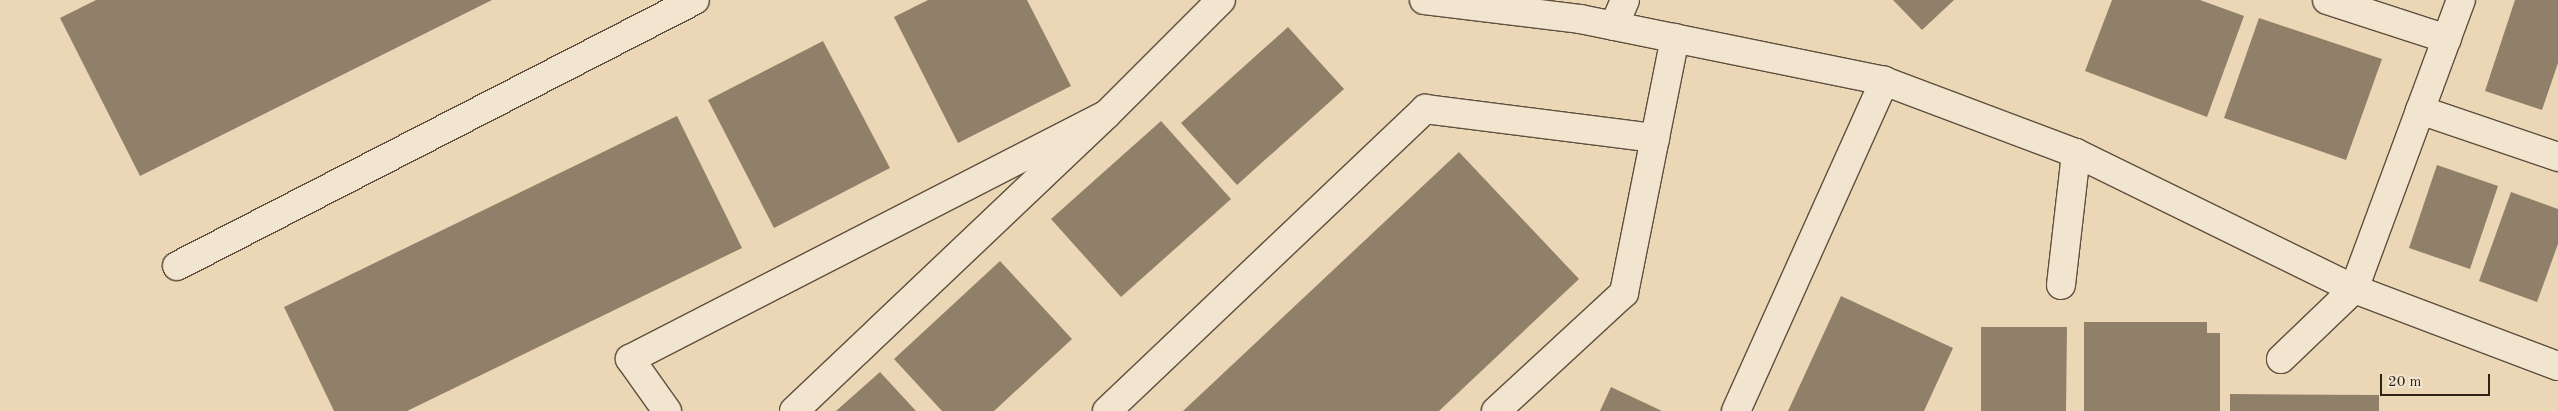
<!DOCTYPE html>
<html>
<head>
<meta charset="utf-8">
<style>
	body { margin:0 }
	#map { position:relative; width:2558px; height:411px; overflow:hidden; background:#ebd7b6; font-family:"Old Standard TT",serif }
	div>[style] { position:absolute }
	[style*='--x'] { left:calc(var(--x)*1px); top:calc(var(--y)*1px); width:calc(var(--w)*1px); rotate:calc(var(--a)*1deg) }
	.building>* { inset:0; background:#918069 }
	.roads { filter:drop-shadow(1px 0 #5e4f3e) drop-shadow(-1px 0 #5e4f3e) drop-shadow(0 1px #5e4f3e) drop-shadow(0 -1px #5e4f3e) }
	.minor>* { height:28px; margin:-14px; padding:0 14px; transform-origin:14px; border-radius:14px; background:#f2e5d0 }
	span { translate:-50% -50%; white-space:nowrap; text-align:center; line-height:1.15; -webkit-text-stroke:5px #f2e5d0; paint-order:stroke }
	.scale { position:absolute; left:2380px; top:374px; width:110px; height:22px; box-sizing:border-box; border:2px solid #2f2216; border-top:0; padding-left:6px; font-size:15px; line-height:18px; white-space:nowrap; color:#2f2216; -webkit-text-stroke:4px #f2e5d0; paint-order:stroke }
</style>
</head>
<body>
<div id="map">
	<div class="building">
		<i style="clip-path:polygon(96px 0,492px 0,140px 176px,60px 18px)"></i>
		<i style="clip-path:polygon(928px 0,1027px 0,1071px 86px,958px 143px,894px 17px)"></i>
		<i style="clip-path:polygon(1893px 0,1954px 0,1922px 30px)"></i>
		<i style="clip-path:polygon(2112px 0,2200px 0,2244px 16px,2207px 117px,2085px 71px)"></i>
		<i style="clip-path:polygon(2515px 0,2558px 0,2558px 63px,2542px 110px,2485px 91px)"></i>
		<i style="clip-path:polygon(2259px 18px,2382px 59px,2346px 160px,2224px 118px)"></i>
		<i style="clip-path:polygon(1288px 27px,1344px 89px,1237px 185px,1181px 123px)"></i>
		<i style="clip-path:polygon(823px 41px,890px 168px,774px 228px,708px 100px)"></i>
		<i style="clip-path:polygon(677px 116px,742px 248px,407px 411px,334px 411px,284px 307px)"></i>
		<i style="clip-path:polygon(1161px 121px,1231px 199px,1121px 297px,1051px 219px)"></i>
		<i style="clip-path:polygon(1459px 152px,1579px 279px,1439px 411px,1183px 411px)"></i>
		<i style="clip-path:polygon(2437px 165px,2498px 186px,2470px 269px,2409px 248px)"></i>
		<i style="clip-path:polygon(2511px 192px,2558px 209px,2558px 244px,2537px 302px,2479px 281px)"></i>
		<i style="clip-path:polygon(1000px 261px,1072px 339px,994px 411px,942px 411px,894px 359px)"></i>
		<i style="clip-path:polygon(1841px 296px,1953px 348px,1924px 411px,1788px 411px)"></i>
		<i style="clip-path:polygon(2084px 322px,2207px 322px,2207px 333px,2220px 333px,2220px 411px,2084px 411px)"></i>
		<i style="clip-path:polygon(1981px 327px,2067px 327px,2066px 411px,1981px 411px)"></i>
		<i style="clip-path:polygon(880px 372px,916px 411px,836px 411px)"></i>
		<i style="clip-path:polygon(1611px 387px,1662px 411px,1600px 411px)"></i>
		<i style="clip-path:polygon(2230px 394px,2379px 395px,2379px 411px,2230px 411px)"></i>
	</div>
	<div class="roads">
		<div class="minor">
			<i style="--x:1424;--y:0;--w:157;--a:6.9"></i>
			<i style="--x:1580;--y:19;--w:310;--a:11.5"></i>
			<i style="--x:1884;--y:81;--w:205;--a:20.6"></i>
			<i style="--x:2076;--y:153;--w:309;--a:26.1"></i>
			<i style="--x:2354;--y:289;--w:218;--a:20.7"></i>
			<i style="--x:2327;--y:0;--w:126;--a:18"></i>
			<i style="--x:1614;--y:26;--w:28;--a:-67"></i>
			<i style="--x:2420;--y:110;--w:146;--a:18.8"></i>
			<i style="--x:177;--y:266;--w:582;--a:-27.18"></i>
			<i style="--x:2061;--y:285;--w:133;--a:-83.5"></i>
			<i style="--x:2281;--y:359;--w:101;--a:-43.8"></i>
			<i style="--x:2354;--y:289;--w:308;--a:-69.7"></i>
			<i style="--x:667;--y:411;--w:64;--a:-125.4"></i>
			<i style="--x:630;--y:359;--w:536;--a:-27.19"></i>
			<i style="--x:794;--y:411;--w:431;--a:-43.5"></i>
			<i style="--x:1107;--y:114;--w:161;--a:-45"></i>
			<i style="--x:1107;--y:411;--w:439;--a:-43.5"></i>
			<i style="--x:1425;--y:109;--w:232;--a:7.2"></i>
			<i style="--x:1496;--y:411;--w:174;--a:-42.7"></i>
			<i style="--x:1624;--y:293;--w:260;--a:-78.7"></i>
			<i style="--x:1736;--y:411;--w:362;--a:-65.8"></i>
		</div>
	</div>
	<div class="scale">20 m</div>
</div>
</body>
</html>
